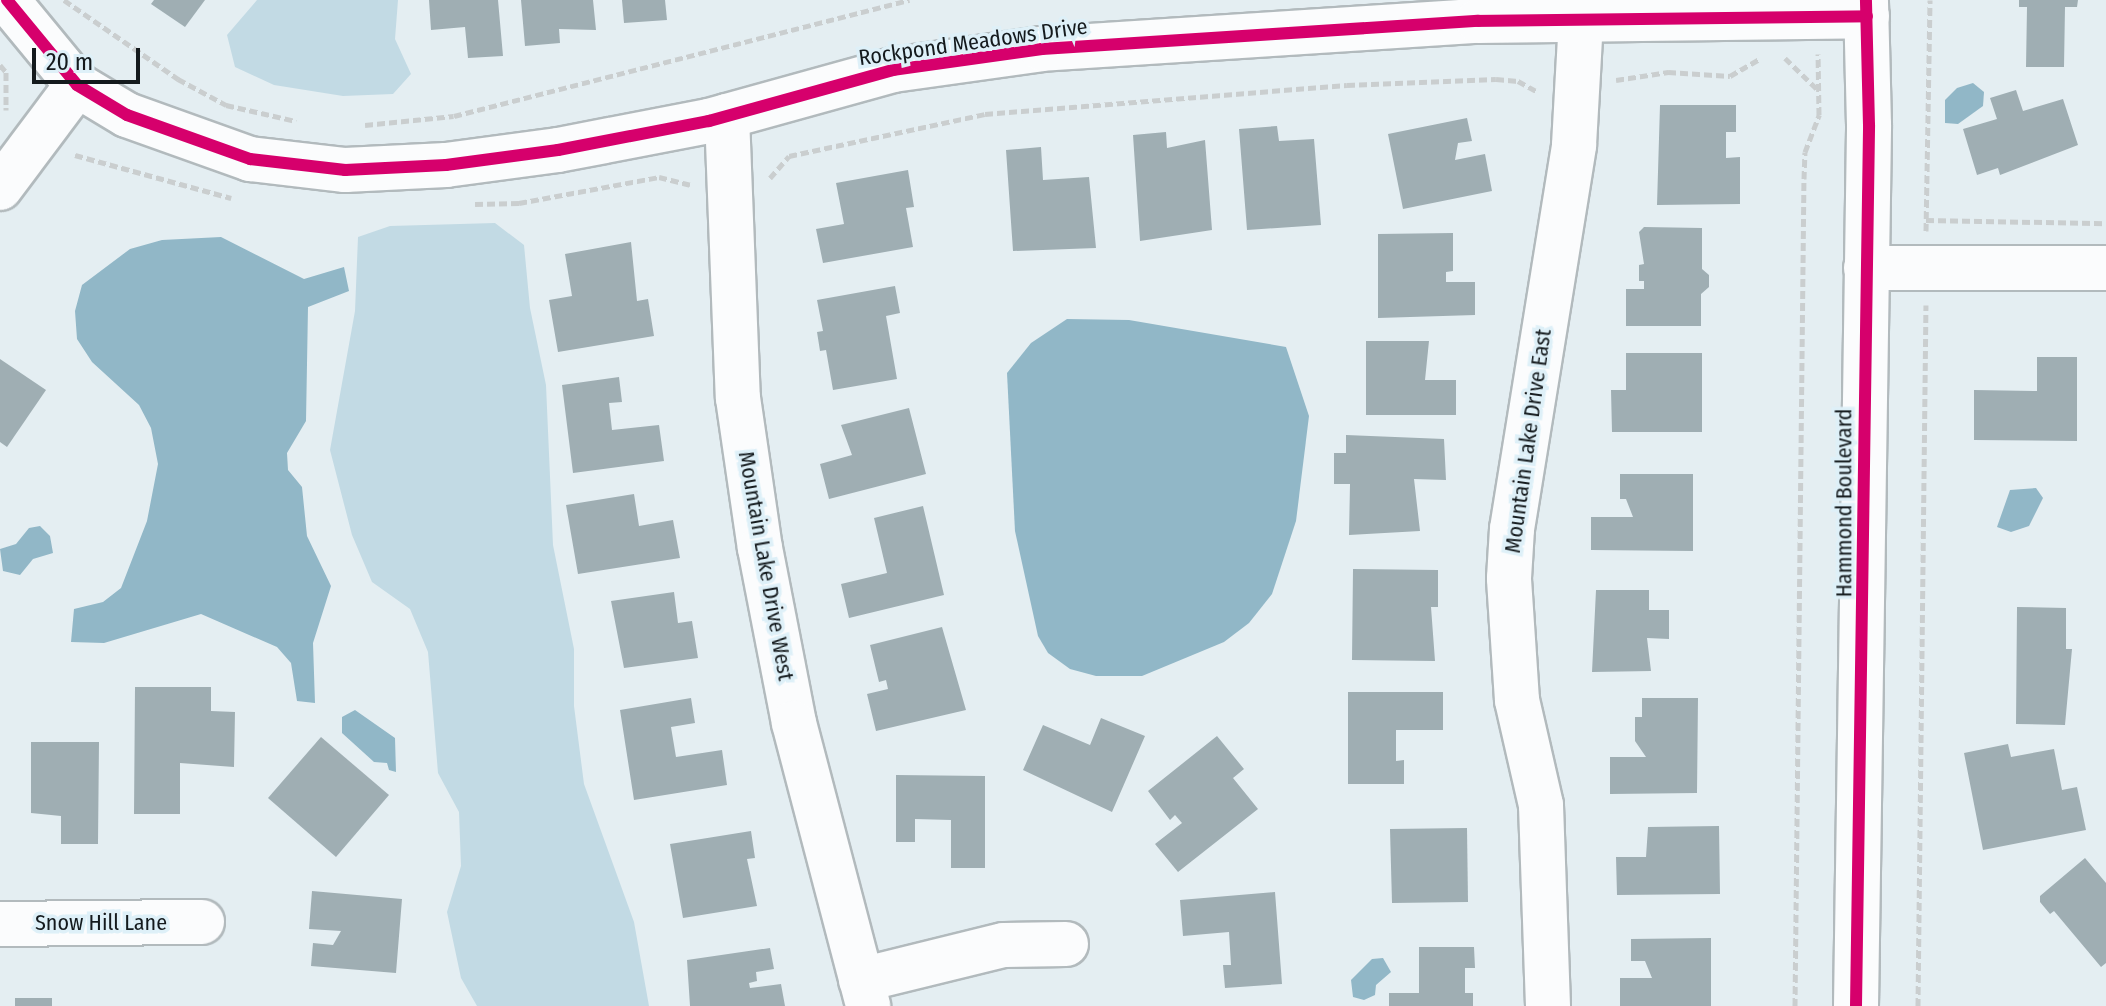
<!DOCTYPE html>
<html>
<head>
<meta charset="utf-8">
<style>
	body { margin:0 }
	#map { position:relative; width:2106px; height:1006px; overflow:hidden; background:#e4eef2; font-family:"Fira Sans Condensed",sans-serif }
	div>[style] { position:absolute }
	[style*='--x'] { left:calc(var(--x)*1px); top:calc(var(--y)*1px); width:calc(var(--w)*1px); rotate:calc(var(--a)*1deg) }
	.green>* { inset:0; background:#c2dae4 }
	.water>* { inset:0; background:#91b7c7 }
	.building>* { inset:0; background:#9faeb3 }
	.path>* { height:5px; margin-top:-2.5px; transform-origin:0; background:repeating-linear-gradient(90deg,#cacecf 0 8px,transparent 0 12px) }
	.roads { filter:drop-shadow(2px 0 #b2babd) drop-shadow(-2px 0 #b2babd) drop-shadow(0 2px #b2babd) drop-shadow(0 -2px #b2babd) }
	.minor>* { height:44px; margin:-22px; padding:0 22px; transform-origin:22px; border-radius:22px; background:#fbfcfd }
	.cycleway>* { height:12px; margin:-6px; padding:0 6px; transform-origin:6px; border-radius:6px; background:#d6006c }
	span { translate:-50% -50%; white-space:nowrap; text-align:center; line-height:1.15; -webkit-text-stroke:7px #def0f8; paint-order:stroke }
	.street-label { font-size:22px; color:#141a1d }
	.scale { position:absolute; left:32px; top:48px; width:108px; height:36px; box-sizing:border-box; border:4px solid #141a1d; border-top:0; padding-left:10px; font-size:24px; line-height:28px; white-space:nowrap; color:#141a1d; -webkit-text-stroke:6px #def0f8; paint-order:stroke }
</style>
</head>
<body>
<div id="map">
	<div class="green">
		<i style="clip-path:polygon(257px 0,398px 0,395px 39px,411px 74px,393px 94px,343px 96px,274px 85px,235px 67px,227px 35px)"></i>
		<i style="clip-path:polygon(495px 223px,524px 245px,530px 308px,546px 385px,553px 545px,574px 649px,574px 706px,584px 784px,634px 922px,649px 1006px,477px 1006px,461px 978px,447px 912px,461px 866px,459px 812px,438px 773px,428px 652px,410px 609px,372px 582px,352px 535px,330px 450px,355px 311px,358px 237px,390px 226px)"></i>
	</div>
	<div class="water">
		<i style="clip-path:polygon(1973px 83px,1984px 92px,1983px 106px,1958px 124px,1945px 123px,1945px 100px,1957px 88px)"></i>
		<i style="clip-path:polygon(221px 237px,304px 279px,344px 267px,349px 291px,308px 307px,306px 421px,287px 453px,288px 470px,302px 487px,307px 536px,331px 586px,313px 643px,315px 703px,297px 701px,291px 663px,277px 647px,201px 614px,104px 643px,71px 642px,74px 609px,103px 602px,121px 588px,147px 521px,158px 464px,151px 428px,139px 405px,92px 362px,77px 339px,75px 311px,82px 285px,130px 249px,162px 240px)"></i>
		<i style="clip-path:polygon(1067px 319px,1129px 320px,1286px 347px,1309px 416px,1296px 521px,1272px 594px,1249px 623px,1224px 642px,1142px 676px,1096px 676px,1070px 669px,1048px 653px,1038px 636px,1015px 531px,1007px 373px,1031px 343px)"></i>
		<i style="clip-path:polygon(2036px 488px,2043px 498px,2029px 526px,2011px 532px,1997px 527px,2010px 490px)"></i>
		<i style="clip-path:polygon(40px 526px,50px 536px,53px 553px,33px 559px,20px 575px,3px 571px,0 549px,16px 544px,29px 528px)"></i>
		<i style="clip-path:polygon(355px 710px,395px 738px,396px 772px,389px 770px,387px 763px,374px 762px,342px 733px,342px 717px)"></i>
		<i style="clip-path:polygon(1383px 958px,1391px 972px,1376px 985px,1375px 995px,1364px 1000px,1353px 997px,1351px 980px,1372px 959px)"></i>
	</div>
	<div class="building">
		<i style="clip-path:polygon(154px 0,205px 0,185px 27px,151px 4px)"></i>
		<i style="clip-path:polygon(429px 0,498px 0,503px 56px,468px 58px,465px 27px,431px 30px)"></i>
		<i style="clip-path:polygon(521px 0,593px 0,596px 30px,559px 29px,560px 43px,525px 46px)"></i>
		<i style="clip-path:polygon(622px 0,665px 0,667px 20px,624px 23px)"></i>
		<i style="clip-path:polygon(2019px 0,2078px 0,2077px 7px,2065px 7px,2064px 67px,2026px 67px,2027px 7px,2019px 7px)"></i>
		<i style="clip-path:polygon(2016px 90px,2023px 111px,2063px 99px,2078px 145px,2000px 175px,1998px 168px,1977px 175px,1963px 129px,1997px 119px,1990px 98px)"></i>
		<i style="clip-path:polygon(1660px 105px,1736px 105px,1736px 132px,1726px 132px,1726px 158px,1740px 157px,1740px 204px,1657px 205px)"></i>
		<i style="clip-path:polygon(1467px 118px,1472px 141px,1458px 143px,1455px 160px,1485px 154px,1492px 191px,1403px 209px,1388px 134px)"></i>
		<i style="clip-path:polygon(1277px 126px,1279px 141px,1314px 139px,1321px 225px,1247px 230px,1239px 129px)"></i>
		<i style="clip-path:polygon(1166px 132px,1167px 148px,1205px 140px,1212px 230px,1140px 241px,1133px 135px)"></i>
		<i style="clip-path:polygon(1041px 147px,1043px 180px,1089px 177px,1096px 248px,1013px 251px,1006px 150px)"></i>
		<i style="clip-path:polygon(908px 170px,914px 207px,906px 208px,913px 247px,823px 263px,816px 229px,844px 224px,836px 183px)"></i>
		<i style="clip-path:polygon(1644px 227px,1702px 228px,1702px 269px,1709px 275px,1709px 287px,1701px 294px,1701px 326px,1626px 326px,1626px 289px,1644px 289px,1644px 281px,1639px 281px,1639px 265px,1644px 264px,1639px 232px)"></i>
		<i style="clip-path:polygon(1453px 233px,1453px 271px,1446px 272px,1446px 282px,1475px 282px,1475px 315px,1378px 318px,1378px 234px)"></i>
		<i style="clip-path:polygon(631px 242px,637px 301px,648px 299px,654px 336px,558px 352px,549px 300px,572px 296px,565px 254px)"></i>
		<i style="clip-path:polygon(895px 286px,900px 313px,886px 316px,897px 379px,833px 390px,826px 350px,820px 351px,817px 332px,823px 331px,817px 300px)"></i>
		<i style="clip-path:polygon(1366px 341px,1429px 341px,1425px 380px,1456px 380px,1456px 415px,1366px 415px)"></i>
		<i style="clip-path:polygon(1626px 353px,1702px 353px,1702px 432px,1612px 432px,1611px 390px,1626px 390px)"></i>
		<i style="clip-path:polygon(2037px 357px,2077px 357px,2077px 441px,1974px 440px,1974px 390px,2037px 391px)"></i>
		<i style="clip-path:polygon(0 359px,46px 390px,7px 447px,0 442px)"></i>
		<i style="clip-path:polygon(619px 377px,622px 402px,609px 403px,612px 430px,659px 425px,664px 461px,573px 473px,562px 385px)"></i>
		<i style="clip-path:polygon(909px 408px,926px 474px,829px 499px,820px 464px,852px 455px,841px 425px)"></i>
		<i style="clip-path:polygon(1346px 435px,1444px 439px,1446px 480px,1414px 479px,1420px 531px,1349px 535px,1350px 484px,1334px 484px,1334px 453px,1346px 453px)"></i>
		<i style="clip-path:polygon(1620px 474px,1693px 474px,1693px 551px,1591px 550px,1591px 517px,1633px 517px,1626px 499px,1620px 499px)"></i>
		<i style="clip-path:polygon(634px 494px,639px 526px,673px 520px,680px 558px,578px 574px,566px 505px)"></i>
		<i style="clip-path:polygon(923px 506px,944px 595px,849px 618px,841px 584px,887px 573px,874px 518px)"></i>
		<i style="clip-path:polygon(1353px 569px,1438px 570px,1438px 607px,1431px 607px,1435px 661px,1352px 660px)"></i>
		<i style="clip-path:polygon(1596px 590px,1649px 590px,1649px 610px,1669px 610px,1669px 639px,1647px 638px,1651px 671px,1592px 672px)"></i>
		<i style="clip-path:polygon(674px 592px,678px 623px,692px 621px,698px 658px,624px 668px,611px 601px)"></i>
		<i style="clip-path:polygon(2017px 607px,2066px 608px,2066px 649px,2072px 649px,2065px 725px,2016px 724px)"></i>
		<i style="clip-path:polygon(942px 627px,966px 710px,876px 731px,867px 694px,888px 689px,886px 680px,879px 682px,870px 645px)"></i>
		<i style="clip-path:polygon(135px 687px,211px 687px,211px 711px,235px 712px,234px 767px,180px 763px,180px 814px,134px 814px)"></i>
		<i style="clip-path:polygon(1348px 692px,1443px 692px,1443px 730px,1396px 730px,1396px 761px,1404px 760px,1404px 784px,1348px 784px)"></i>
		<i style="clip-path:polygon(691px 698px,695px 723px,671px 727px,676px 757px,722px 750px,727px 785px,634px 800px,620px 710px)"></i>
		<i style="clip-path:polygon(1642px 698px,1698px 698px,1697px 793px,1610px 794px,1610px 757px,1646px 757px,1635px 741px,1635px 717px,1642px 717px)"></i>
		<i style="clip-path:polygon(1101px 718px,1145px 736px,1112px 812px,1023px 770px,1043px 725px,1090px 745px)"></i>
		<i style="clip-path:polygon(1217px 736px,1244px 769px,1233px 778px,1258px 809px,1178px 872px,1155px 844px,1182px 823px,1175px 815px,1170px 820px,1148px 791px)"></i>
		<i style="clip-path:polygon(321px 737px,389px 795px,336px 857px,268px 798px)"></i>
		<i style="clip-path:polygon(31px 742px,99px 742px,98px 844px,61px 844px,61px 816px,31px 813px)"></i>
		<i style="clip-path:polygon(2008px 744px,2011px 757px,2054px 749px,2062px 790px,2077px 787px,2086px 830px,1983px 850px,1964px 753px)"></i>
		<i style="clip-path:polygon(896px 775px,985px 776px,985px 868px,951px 868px,951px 820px,915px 819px,915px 842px,896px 842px)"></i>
		<i style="clip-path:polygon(1719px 826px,1720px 894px,1617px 895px,1616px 857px,1646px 857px,1648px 827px)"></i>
		<i style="clip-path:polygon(1467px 828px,1468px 902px,1392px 903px,1390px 829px)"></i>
		<i style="clip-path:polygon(751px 831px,755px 858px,747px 859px,757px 906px,683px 918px,670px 844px)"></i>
		<i style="clip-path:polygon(2085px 858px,2106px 883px,2106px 963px,2101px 967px,2054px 911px,2050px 914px,2040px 902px,2040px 896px)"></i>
		<i style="clip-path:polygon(312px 891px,402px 899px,396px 973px,311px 966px,313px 943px,333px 945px,341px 931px,309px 929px)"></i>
		<i style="clip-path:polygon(1275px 892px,1282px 984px,1225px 988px,1223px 965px,1231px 965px,1229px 932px,1183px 936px,1180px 900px)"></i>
		<i style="clip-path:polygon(1711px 938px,1711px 1006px,1620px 1006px,1620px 978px,1652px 978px,1645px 961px,1631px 961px,1631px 939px)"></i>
		<i style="clip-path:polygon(1419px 947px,1474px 947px,1475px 968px,1465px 968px,1465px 993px,1473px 993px,1473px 1006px,1389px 1006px,1389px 993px,1419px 993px)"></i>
		<i style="clip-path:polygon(770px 948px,774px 969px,756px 972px,757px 981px,749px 983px,750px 988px,781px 984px,785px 1006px,690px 1006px,687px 960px)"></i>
		<i style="clip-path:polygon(15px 998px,52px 998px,52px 1006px,15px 1006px)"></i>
	</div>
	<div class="path">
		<i style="--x:64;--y:0;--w:139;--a:34.7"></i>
		<i style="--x:178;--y:79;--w:55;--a:28.4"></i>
		<i style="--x:226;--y:105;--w:72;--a:12.9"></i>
		<i style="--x:1785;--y:58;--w:46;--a:44.1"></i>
		<i style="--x:0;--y:65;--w:9;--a:49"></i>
		<i style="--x:6;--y:72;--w:38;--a:90"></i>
		<i style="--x:1616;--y:80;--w:53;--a:-8.7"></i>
		<i style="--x:1668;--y:72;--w:62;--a:3.7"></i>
		<i style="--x:1730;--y:76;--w:34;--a:-30"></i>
		<i style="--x:365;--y:125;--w:89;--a:-5.8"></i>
		<i style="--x:454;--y:116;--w:470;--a:-14.3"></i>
		<i style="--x:75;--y:155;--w:162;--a:15.4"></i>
		<i style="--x:770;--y:178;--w:29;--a:-49"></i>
		<i style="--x:789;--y:156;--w:200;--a:-12.1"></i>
		<i style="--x:985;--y:114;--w:363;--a:-4.6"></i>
		<i style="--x:1347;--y:85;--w:149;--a:-2.3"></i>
		<i style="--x:1496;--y:79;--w:22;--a:5"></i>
		<i style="--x:1518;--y:81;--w:21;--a:29"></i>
		<i style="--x:475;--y:204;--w:44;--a:-1.3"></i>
		<i style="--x:519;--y:203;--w:142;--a:-10.5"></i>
		<i style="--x:659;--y:177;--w:32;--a:14"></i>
		<i style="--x:1926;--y:220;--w:180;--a:1"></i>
		<i style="--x:1926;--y:231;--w:231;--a:-89"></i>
		<i style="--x:1795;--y:1006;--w:827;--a:-89.38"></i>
		<i style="--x:1804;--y:179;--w:27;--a:-88"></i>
		<i style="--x:1805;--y:152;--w:40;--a:-69"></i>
		<i style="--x:1819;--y:115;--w:61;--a:-90.9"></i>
		<i style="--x:1918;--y:1006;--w:701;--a:-89.35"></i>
	</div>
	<div class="roads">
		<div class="minor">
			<i style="--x:7;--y:0;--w:110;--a:50.5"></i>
			<i style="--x:77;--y:85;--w:58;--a:31"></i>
			<i style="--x:127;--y:115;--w:131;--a:19.7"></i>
			<i style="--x:250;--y:159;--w:96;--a:6.6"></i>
			<i style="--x:345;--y:170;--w:101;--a:-2.8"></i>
			<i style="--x:446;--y:165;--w:113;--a:-7.6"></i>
			<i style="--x:558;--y:150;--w:154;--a:-10.9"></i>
			<i style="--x:709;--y:121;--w:191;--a:-15.5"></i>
			<i style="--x:893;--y:70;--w:150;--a:-8"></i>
			<i style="--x:1042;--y:49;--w:437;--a:-3.7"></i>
			<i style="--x:1478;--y:21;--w:389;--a:-0.7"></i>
			<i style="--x:727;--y:116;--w:282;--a:87.8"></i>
			<i style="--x:738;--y:398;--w:152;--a:81.7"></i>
			<i style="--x:760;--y:548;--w:178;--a:79"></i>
			<i style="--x:794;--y:723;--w:293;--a:75.3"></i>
			<i style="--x:0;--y:188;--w:129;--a:-53.2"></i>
			<i style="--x:1866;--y:268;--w:240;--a:0"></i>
			<i style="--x:0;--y:924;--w:202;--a:-0.6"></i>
			<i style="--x:861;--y:980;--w:147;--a:-13.8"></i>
			<i style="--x:1004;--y:945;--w:62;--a:-0.9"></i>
			<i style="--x:1548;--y:1006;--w:201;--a:-92"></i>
			<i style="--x:1541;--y:805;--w:108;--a:-102.9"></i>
			<i style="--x:1517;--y:700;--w:122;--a:-93.8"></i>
			<i style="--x:1509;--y:578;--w:49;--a:-86.5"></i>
			<i style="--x:1512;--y:529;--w:389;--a:-80.8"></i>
			<i style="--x:1574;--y:145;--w:125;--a:-86.8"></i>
			<i style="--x:1856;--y:1006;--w:881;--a:-89.15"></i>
			<i style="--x:1869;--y:125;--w:125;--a:-91.4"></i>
		</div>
	</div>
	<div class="cycleway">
		<i style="--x:7;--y:0;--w:110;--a:50.5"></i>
		<i style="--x:77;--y:85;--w:58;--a:31"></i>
		<i style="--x:127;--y:115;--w:131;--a:19.7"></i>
		<i style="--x:250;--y:159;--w:96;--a:6.6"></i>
		<i style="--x:345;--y:170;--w:101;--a:-2.8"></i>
		<i style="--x:446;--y:165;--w:113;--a:-7.6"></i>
		<i style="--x:558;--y:150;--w:154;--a:-10.9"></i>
		<i style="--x:709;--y:121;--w:191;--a:-15.5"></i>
		<i style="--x:893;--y:70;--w:150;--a:-8"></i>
		<i style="--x:1042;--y:49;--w:437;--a:-3.7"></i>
		<i style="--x:1478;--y:21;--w:389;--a:-0.7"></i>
		<i style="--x:1856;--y:1006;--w:881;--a:-89.15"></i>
		<i style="--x:1869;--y:125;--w:125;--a:-91.4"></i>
	</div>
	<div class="street-label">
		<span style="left:973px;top:42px;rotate:-8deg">Rockpond Meadows Drive</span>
		<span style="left:1528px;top:441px;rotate:-82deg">Mountain Lake Drive East</span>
		<span style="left:1844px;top:503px;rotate:-90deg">Hammond Boulevard</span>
		<span style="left:766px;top:566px;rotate:80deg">Mountain Lake Drive West</span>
		<span style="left:101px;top:923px">Snow Hill Lane</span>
	</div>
	<div class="scale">20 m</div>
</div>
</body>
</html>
